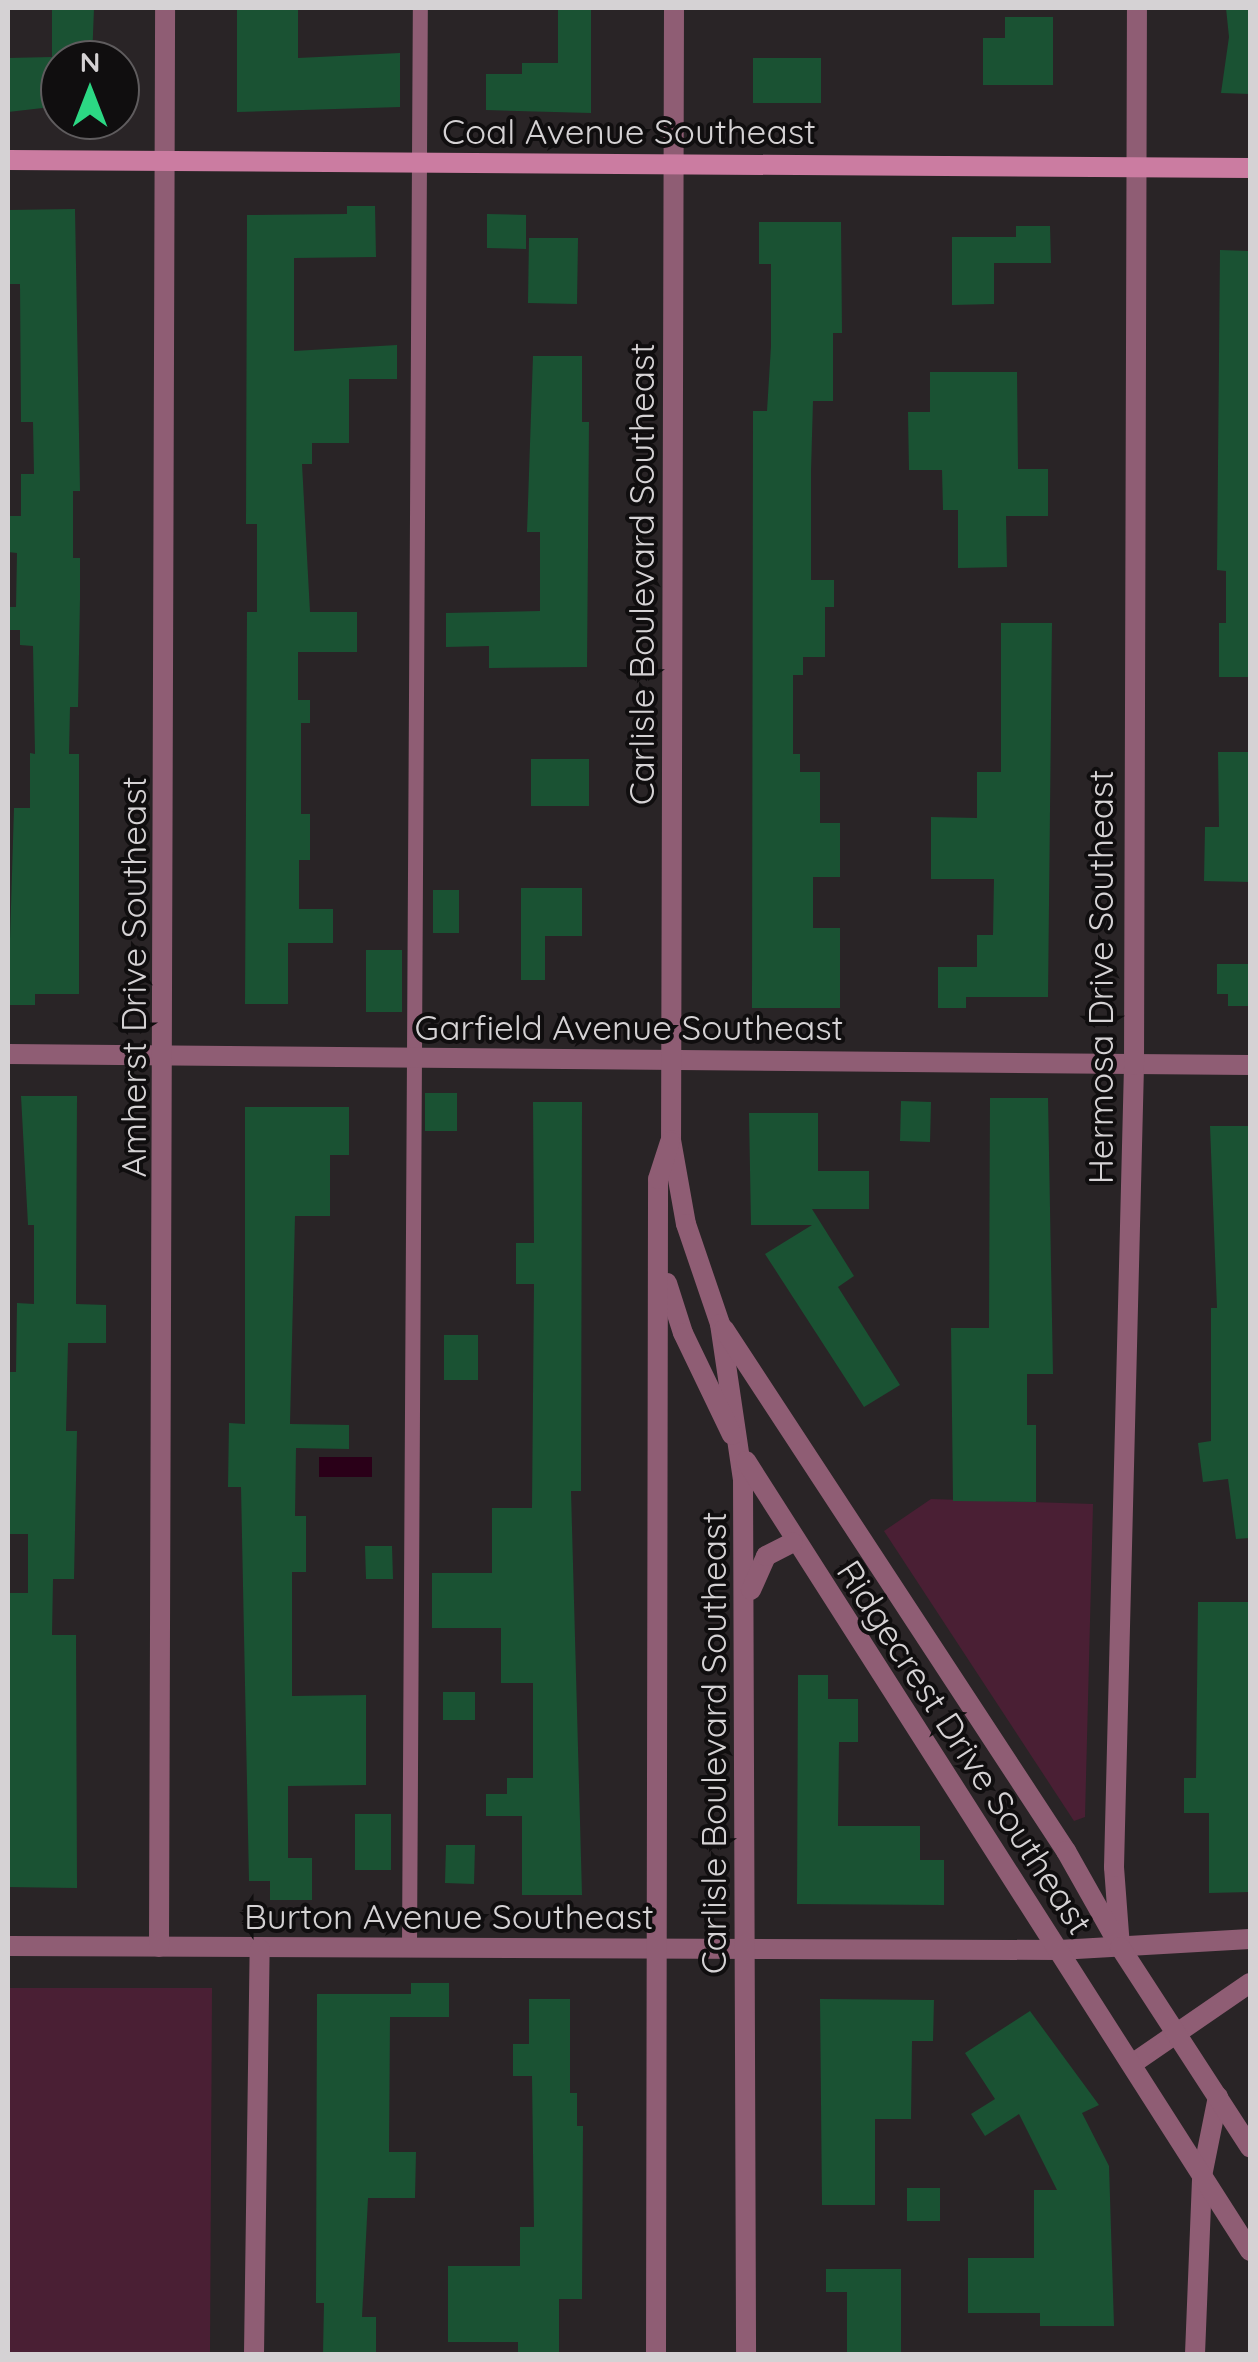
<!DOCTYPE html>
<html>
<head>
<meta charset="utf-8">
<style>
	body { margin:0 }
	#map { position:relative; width:1258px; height:2362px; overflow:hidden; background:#292426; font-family:Quicksand,sans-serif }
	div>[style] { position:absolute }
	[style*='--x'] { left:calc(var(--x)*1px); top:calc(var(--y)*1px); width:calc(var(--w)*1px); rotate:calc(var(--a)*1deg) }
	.green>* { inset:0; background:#4a1f34 }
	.water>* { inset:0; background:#2a0018 }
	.building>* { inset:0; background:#1a5233 }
	.service>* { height:15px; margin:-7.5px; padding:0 7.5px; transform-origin:7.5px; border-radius:7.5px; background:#8f5d74 }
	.minor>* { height:20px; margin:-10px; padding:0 10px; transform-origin:10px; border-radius:10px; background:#8f5d74 }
	.tertiary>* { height:20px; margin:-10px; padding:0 10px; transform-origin:10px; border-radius:10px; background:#8f5d74 }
	.secondary>* { height:20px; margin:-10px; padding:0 10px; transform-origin:10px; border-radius:10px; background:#cb7ca1 }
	span { translate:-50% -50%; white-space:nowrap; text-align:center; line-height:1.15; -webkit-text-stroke:8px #100e0f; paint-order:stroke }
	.street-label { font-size:35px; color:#d5d2d4 }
	.frame { position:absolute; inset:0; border:10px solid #d5d2d4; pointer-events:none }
	.north { position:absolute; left:40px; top:40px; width:100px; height:100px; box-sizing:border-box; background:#100e0f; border:2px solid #5f5c5e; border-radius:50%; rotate:0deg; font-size:28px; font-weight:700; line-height:40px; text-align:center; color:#d5d2d4 }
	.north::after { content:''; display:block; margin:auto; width:35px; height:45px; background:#2cd884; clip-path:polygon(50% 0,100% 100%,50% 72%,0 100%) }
</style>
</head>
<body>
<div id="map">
	<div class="green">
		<i style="clip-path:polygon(931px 1499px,1093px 1504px,1085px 1817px,1074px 1821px,884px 1531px)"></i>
		<i style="clip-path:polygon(8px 1988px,212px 1988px,210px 2354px,8px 2354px)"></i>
	</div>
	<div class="water">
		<i style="clip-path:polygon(319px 1457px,372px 1457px,372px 1477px,319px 1477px)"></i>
	</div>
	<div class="building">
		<i style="clip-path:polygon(52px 8px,94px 8px,92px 60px,60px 60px,60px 106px,8px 112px,8px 58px,52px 57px)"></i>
		<i style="clip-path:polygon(237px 8px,298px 8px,298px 58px,400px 53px,400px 107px,237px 112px)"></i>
		<i style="clip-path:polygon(558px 8px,591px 8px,591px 113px,486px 110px,486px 74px,522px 74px,522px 63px,558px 63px)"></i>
		<i style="clip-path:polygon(1226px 8px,1250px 8px,1250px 94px,1221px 93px,1229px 37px)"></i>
		<i style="clip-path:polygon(1005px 17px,1053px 17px,1053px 85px,983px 85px,983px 38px,1005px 38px)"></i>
		<i style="clip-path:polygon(753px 58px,821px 58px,821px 103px,753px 103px)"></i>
		<i style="clip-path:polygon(347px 206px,375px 206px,376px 257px,294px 258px,294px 351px,397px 345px,397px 379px,349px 379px,349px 443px,312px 443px,312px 464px,302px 464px,310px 612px,357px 612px,357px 652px,298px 652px,298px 700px,310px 700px,310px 723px,301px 723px,301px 814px,310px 814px,310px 860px,299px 860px,299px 909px,333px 909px,333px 943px,288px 943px,288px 1004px,245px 1004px,247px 612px,257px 612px,257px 524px,246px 524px,247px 215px,347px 214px)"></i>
		<i style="clip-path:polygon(75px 209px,80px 491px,73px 491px,73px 558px,80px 558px,80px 599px,78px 707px,70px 707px,69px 754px,79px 754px,79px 994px,35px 994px,35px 1005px,8px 1005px,14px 808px,30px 808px,30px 753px,35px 754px,33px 646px,20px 645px,20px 630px,8px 630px,8px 607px,16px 607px,17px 553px,8px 552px,8px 516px,21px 516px,21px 474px,34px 474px,33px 422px,21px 422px,20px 284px,8px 284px,8px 210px)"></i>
		<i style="clip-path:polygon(487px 214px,526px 215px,526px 249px,487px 248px)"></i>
		<i style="clip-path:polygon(759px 222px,841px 222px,842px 333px,833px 333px,833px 401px,813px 401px,811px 471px,811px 580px,834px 580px,834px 607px,825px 607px,825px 657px,803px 657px,803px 675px,793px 675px,793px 754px,800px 754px,800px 772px,820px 772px,820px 823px,840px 823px,840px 877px,813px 877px,813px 928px,840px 928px,840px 1008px,752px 1008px,753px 411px,767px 411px,771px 346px,771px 264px,759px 264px)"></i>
		<i style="clip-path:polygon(1016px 226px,1050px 226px,1051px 263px,994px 263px,994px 304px,952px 305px,952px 237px,1016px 237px)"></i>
		<i style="clip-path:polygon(529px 238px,578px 238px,577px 304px,528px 303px)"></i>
		<i style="clip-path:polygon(1220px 250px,1250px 251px,1250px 677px,1219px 677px,1219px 623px,1226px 623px,1226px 571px,1217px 570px)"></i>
		<i style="clip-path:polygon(533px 356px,582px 356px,582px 422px,589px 422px,587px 667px,489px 668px,489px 646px,446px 647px,446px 613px,540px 611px,540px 532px,527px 532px)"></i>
		<i style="clip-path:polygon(930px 372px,1017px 372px,1018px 469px,1048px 469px,1048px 516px,1006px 516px,1007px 567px,958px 568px,958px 510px,943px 510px,942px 470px,909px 470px,908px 412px,930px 412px)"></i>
		<i style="clip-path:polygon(1001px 623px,1052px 623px,1048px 997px,966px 997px,966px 1008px,938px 1008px,938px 967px,977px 967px,977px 935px,993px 935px,994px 879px,931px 879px,931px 817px,977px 818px,977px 772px,1001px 772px)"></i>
		<i style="clip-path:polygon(1218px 752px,1250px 752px,1250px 882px,1204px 881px,1205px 827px,1219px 827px)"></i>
		<i style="clip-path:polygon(531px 759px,589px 759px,589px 806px,531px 806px)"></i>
		<i style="clip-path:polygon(521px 888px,582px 888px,582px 936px,545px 936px,545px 980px,521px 980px)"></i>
		<i style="clip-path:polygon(433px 890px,459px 890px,459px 933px,433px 933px)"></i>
		<i style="clip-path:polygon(366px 950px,402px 950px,402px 1012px,366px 1012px)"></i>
		<i style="clip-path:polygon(1217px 964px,1250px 964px,1250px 1006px,1228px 1006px,1228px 994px,1217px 994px)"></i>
		<i style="clip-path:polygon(425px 1093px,457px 1093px,457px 1131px,425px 1131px)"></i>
		<i style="clip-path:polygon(21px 1096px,77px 1096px,76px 1304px,106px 1305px,106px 1343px,68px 1343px,66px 1431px,77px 1431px,74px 1579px,53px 1579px,52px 1635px,76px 1635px,77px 1888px,8px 1887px,8px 1593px,28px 1593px,28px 1534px,8px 1534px,8px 1372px,16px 1372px,17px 1303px,34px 1304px,34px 1225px,28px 1225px)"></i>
		<i style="clip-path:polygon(990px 1098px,1048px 1098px,1053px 1374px,1027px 1374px,1027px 1425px,1036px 1425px,1036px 1502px,953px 1501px,951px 1328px,989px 1328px)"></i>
		<i style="clip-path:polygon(901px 1101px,931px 1102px,930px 1142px,900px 1141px)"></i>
		<i style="clip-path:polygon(533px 1102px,582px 1102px,581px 1491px,571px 1491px,582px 1895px,522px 1895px,522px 1816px,486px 1816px,486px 1794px,507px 1794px,507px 1778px,533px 1778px,533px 1683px,501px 1683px,501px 1628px,432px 1628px,432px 1573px,492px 1573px,492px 1508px,532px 1508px,534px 1284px,516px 1284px,516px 1243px,534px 1243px)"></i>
		<i style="clip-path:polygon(245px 1107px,349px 1107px,349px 1155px,330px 1155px,330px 1216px,295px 1216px,290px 1424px,349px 1425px,349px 1449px,296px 1448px,295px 1516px,306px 1516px,306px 1572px,292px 1572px,292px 1696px,366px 1695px,366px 1785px,288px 1786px,288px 1858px,312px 1858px,312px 1900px,270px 1900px,270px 1881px,249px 1881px,241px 1487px,228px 1487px,229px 1423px,245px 1424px)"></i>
		<i style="clip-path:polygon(749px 1113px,818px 1113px,818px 1171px,869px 1171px,869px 1209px,812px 1209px,854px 1276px,838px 1287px,900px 1385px,864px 1407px,765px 1254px,812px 1225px,751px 1225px)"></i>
		<i style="clip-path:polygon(1210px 1126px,1250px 1126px,1250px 1538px,1236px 1539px,1228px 1479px,1203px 1482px,1198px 1443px,1211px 1441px,1211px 1308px,1217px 1308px)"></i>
		<i style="clip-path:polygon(444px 1335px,478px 1335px,478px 1380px,444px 1380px)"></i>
		<i style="clip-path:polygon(365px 1546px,392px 1546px,393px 1579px,366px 1579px)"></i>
		<i style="clip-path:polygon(1198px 1602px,1250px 1602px,1250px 1892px,1209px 1893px,1209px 1813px,1184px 1813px,1184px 1778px,1196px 1778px)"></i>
		<i style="clip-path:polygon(798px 1675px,828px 1675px,828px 1699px,858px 1699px,858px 1742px,839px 1742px,838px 1826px,920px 1826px,920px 1860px,944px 1860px,944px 1905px,797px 1904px)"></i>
		<i style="clip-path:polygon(443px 1692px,475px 1692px,475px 1720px,443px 1720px)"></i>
		<i style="clip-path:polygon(355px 1814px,391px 1814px,391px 1870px,355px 1870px)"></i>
		<i style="clip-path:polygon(446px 1845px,475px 1845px,474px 1884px,445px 1883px)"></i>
		<i style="clip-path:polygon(411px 1983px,449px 1983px,449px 2017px,390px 2017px,389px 2152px,416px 2152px,415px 2198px,368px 2198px,362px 2317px,376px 2317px,376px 2354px,323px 2354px,324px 2303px,316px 2303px,317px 1994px,411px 1994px)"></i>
		<i style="clip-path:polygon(529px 1999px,570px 1999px,570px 2093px,577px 2093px,577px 2126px,583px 2126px,582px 2299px,559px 2299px,559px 2354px,518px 2354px,518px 2342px,448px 2342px,448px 2266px,520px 2266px,520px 2227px,534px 2227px,532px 2076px,513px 2076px,513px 2044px,529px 2044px)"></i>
		<i style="clip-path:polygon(820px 1999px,934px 2000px,933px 2041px,912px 2041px,911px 2119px,875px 2119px,875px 2205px,822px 2205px)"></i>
		<i style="clip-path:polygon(1030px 2011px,1099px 2105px,1082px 2113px,1109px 2166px,1114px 2326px,1040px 2326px,1040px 2313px,968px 2313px,968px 2258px,1034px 2258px,1034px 2190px,1057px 2190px,1019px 2114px,985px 2136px,971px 2114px,995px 2099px,965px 2053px)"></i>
		<i style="clip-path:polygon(907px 2188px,940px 2188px,940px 2221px,907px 2221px)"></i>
		<i style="clip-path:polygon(826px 2269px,901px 2269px,901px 2354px,847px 2354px,847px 2292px,826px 2292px)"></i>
	</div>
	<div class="service">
		<i style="--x:409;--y:1949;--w:1941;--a:-89.68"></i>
	</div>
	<div class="minor">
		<i style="--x:8;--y:1054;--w:1242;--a:0.51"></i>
		<i style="--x:8;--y:1946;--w:1051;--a:0.22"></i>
		<i style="--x:1059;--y:1950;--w:191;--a:-3.3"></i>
		<i style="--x:159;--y:1947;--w:1939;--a:-89.82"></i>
		<i style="--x:1120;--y:1947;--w:80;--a:-94.3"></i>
		<i style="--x:1114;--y:1867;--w:802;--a:-88.57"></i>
		<i style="--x:1134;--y:1065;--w:1057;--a:-89.84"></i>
		<i style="--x:1132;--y:2064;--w:143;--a:-34.5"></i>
		<i style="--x:254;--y:2354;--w:405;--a:-89.2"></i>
		<i style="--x:1195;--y:2354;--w:178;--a:-87.7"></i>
		<i style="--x:1202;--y:2176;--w:81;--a:-78.6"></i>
	</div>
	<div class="tertiary">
		<i style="--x:674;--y:8;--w:1132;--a:90.15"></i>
		<i style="--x:671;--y:1140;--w:85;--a:79.9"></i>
		<i style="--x:686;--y:1224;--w:106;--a:71.2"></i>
		<i style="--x:720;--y:1324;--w:157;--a:81.6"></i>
		<i style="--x:743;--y:1479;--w:875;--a:89.8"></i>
		<i style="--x:667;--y:1283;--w:52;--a:72.3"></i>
		<i style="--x:683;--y:1333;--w:113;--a:64.3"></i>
		<i style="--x:724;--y:1329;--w:624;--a:56.77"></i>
		<i style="--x:1066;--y:1851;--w:110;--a:60.6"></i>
		<i style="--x:1120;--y:1947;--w:239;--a:57"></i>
		<i style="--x:746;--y:1461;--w:937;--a:57.46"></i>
		<i style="--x:751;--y:1590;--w:37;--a:-66"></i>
		<i style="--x:766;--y:1556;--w:30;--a:-27"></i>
		<i style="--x:656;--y:2354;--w:1175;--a:-89.9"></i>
		<i style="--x:658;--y:1179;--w:39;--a:-72"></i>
	</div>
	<div class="secondary">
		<i style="--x:8;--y:160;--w:1242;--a:0.37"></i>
	</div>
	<div class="street-label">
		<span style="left:629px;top:131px">Coal Avenue Southeast</span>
		<span style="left:641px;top:574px;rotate:-90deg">Carlisle Boulevard Southeast</span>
		<span style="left:133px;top:977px;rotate:-90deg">Amherst Drive Southeast</span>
		<span style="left:1100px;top:977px;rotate:-90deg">Hermosa Drive Southeast</span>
		<span style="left:629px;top:1027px">Garfield Avenue Southeast</span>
		<span style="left:713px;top:1743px;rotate:-90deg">Carlisle Boulevard Southeast</span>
		<span style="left:965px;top:1747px;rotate:57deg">Ridgecrest Drive Southeast</span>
		<span style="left:449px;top:1916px">Burton Avenue Southeast</span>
	</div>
	<div class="frame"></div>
	<div class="north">N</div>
</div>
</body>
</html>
